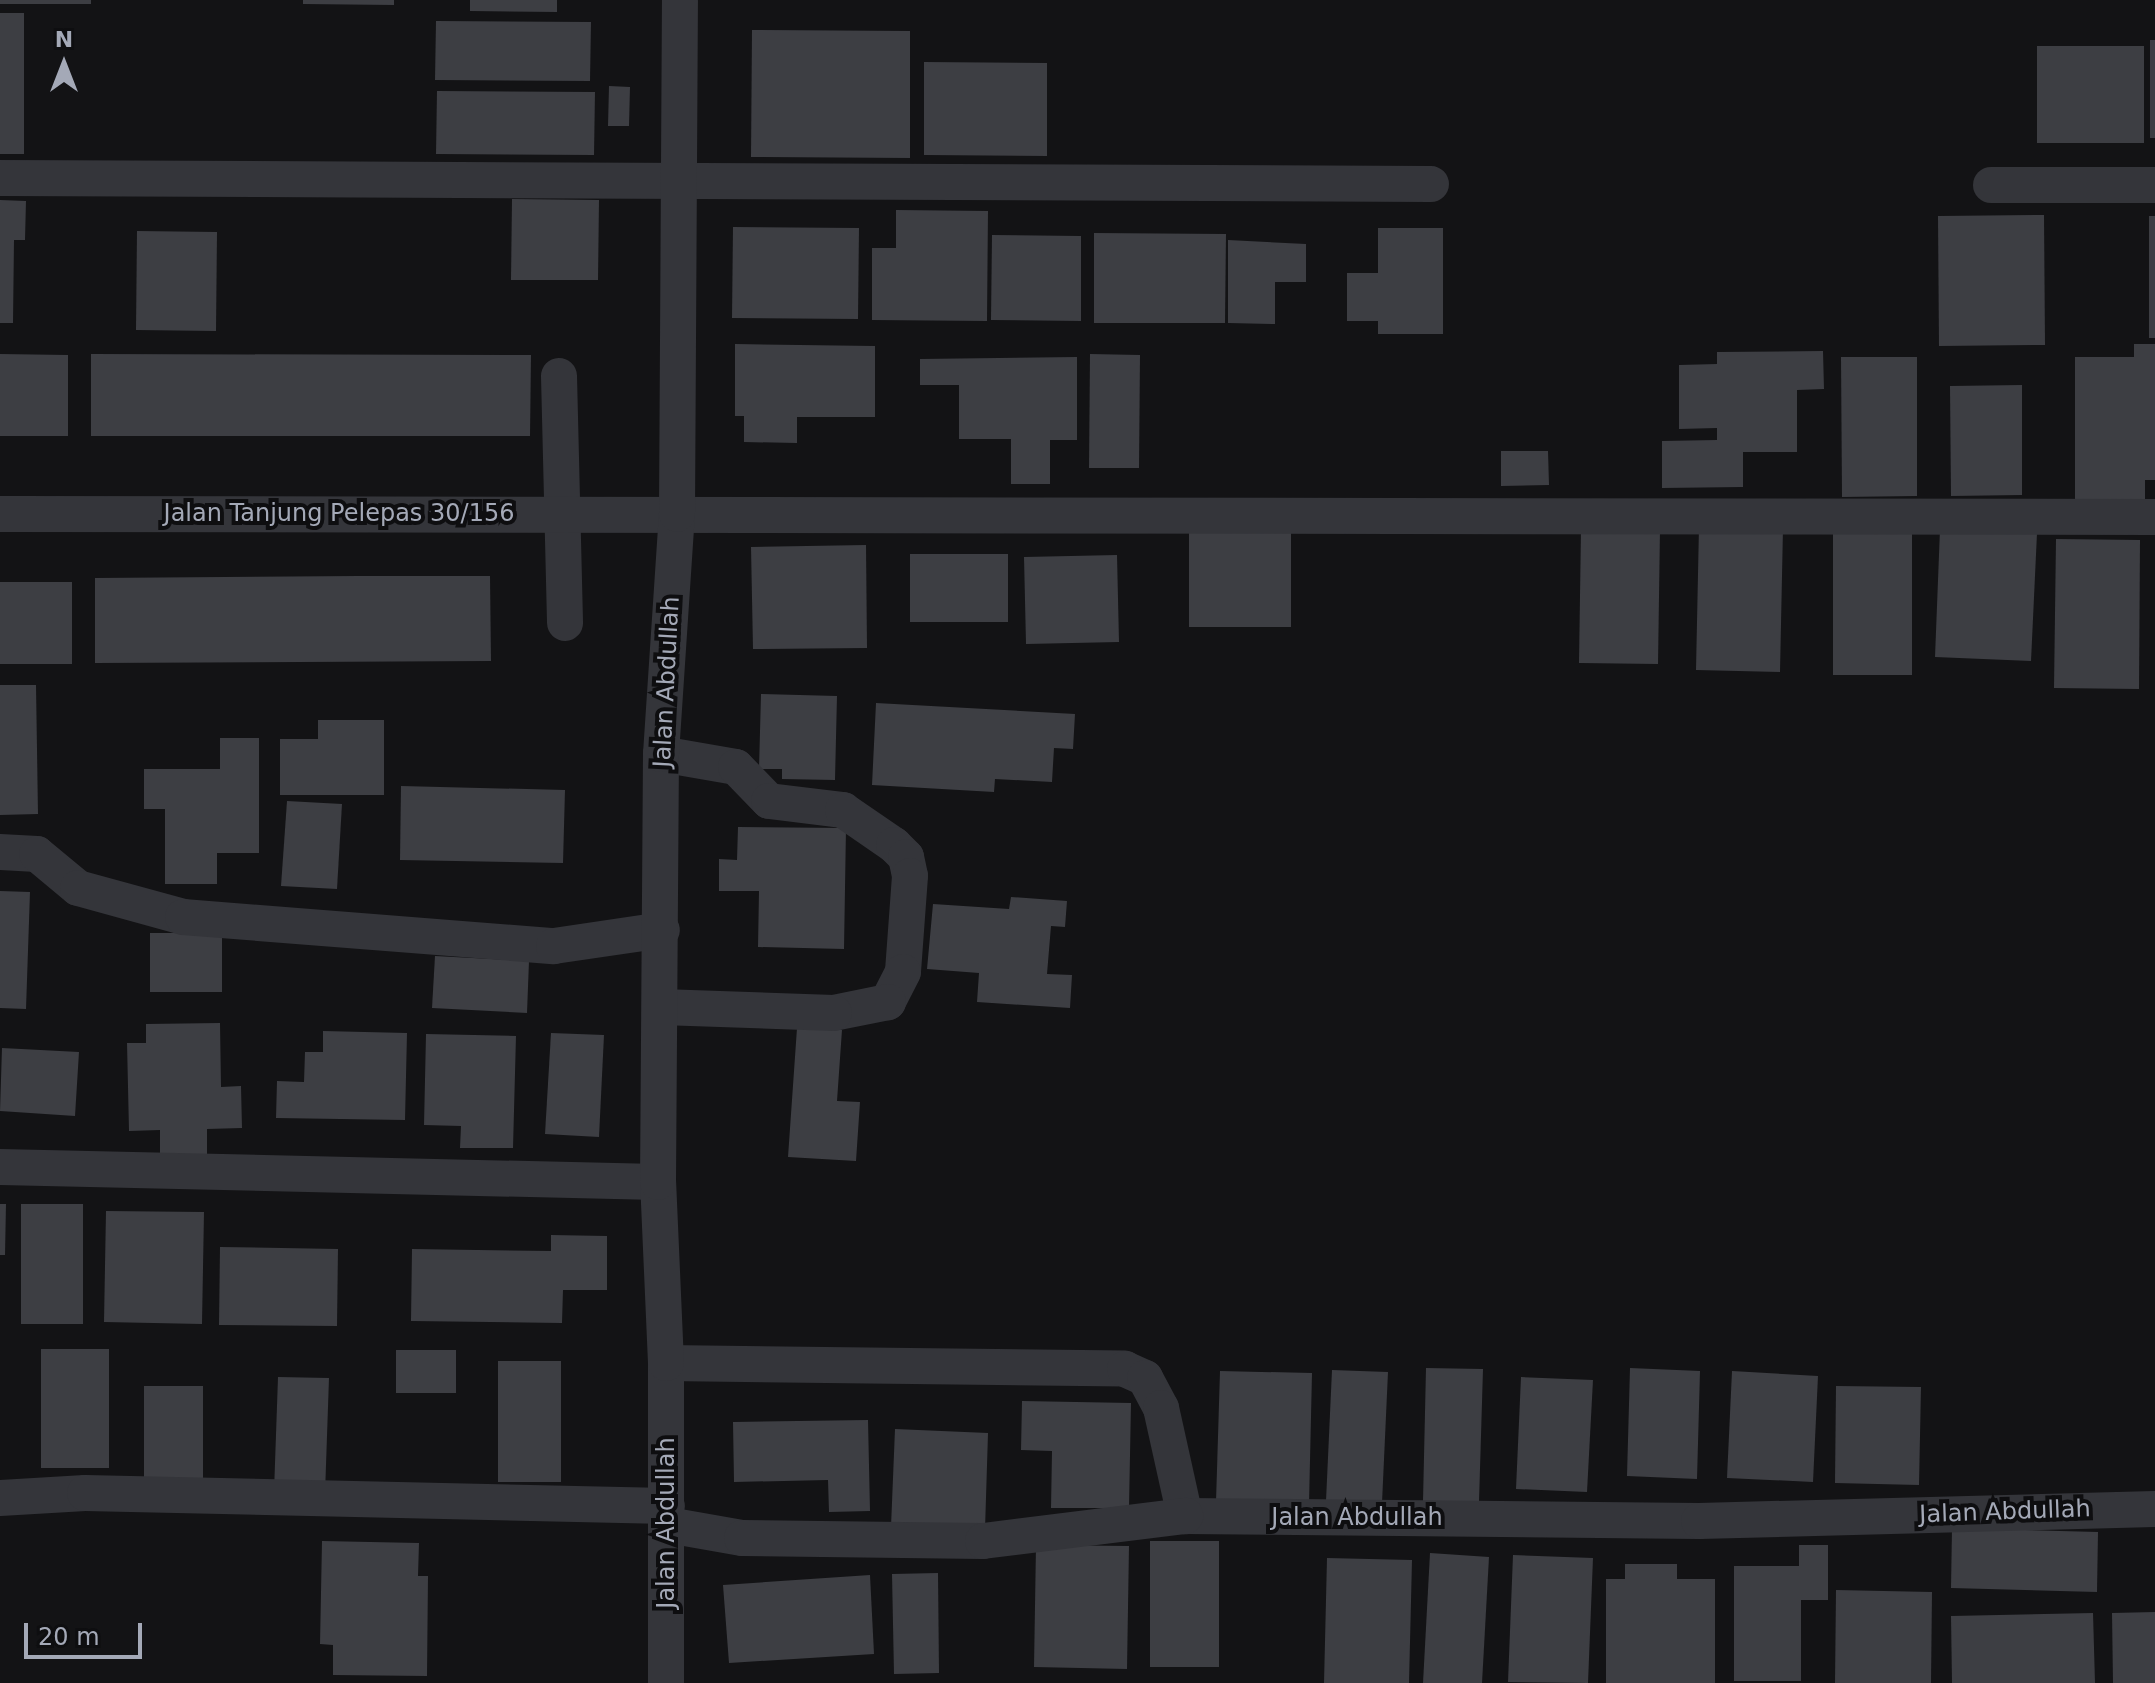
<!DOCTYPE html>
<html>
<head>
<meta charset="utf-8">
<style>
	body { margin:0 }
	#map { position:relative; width:2155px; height:1683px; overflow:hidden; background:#131315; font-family:"DejaVu Sans",sans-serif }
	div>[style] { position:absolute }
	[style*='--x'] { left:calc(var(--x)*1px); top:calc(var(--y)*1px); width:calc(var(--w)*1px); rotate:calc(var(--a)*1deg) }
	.building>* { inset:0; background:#3d3e43 }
	.minor>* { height:36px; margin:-18px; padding:0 18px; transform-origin:18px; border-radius:18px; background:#34353a }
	span { translate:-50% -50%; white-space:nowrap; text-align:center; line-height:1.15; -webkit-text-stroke:8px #0e0e10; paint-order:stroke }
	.street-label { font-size:24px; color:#a4a9b7 }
	.north { position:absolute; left:24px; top:24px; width:80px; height:80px; -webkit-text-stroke:6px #0e0e10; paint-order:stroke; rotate:0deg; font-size:22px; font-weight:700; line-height:32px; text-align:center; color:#a4a9b7 }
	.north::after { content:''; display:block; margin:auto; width:28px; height:36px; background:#a4a9b7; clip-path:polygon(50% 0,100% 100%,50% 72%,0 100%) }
	.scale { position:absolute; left:24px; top:1623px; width:118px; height:36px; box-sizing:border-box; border:4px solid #a4a9b7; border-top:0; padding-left:10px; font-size:24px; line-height:28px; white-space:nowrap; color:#a4a9b7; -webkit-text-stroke:6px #0e0e10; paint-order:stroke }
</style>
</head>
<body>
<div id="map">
	<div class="building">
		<i style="clip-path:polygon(0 0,91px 0,91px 4px,0 4px)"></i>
		<i style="clip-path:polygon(303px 0,394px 0,394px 5px,303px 4px)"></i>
		<i style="clip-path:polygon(470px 0,557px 0,557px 12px,470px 11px)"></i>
		<i style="clip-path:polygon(0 13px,24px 13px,24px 154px,0 154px)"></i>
		<i style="clip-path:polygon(436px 21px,591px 22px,590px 81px,435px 80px)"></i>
		<i style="clip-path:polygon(752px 30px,910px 31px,910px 158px,751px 157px)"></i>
		<i style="clip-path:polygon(2150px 40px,2155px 40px,2155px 138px,2150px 138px)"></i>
		<i style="clip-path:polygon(2037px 46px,2144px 46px,2144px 143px,2037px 143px)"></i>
		<i style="clip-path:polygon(924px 62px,1047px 63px,1047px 156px,924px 155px)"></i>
		<i style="clip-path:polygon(609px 86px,630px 87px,629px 126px,608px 126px)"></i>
		<i style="clip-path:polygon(437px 91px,595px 92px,594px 155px,436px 154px)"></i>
		<i style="clip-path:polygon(512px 199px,599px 200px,598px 280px,511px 280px)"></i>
		<i style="clip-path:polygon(0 200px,26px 201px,25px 240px,14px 240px,13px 323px,0 323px)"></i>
		<i style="clip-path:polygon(896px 210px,988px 211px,987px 321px,872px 320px,872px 248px,896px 248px)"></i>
		<i style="clip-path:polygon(2044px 215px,2045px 345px,1939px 346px,1938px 216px)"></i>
		<i style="clip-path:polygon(2149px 216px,2155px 216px,2155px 338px,2149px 338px)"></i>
		<i style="clip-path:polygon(733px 227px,859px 228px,858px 319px,732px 318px)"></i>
		<i style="clip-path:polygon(1378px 228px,1443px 228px,1443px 334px,1378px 334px,1378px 321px,1347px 321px,1347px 273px,1378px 273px)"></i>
		<i style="clip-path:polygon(137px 231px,217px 232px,216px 331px,136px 330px)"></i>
		<i style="clip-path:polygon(1094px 233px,1226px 234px,1225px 323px,1094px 323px)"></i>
		<i style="clip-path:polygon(992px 235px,1081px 236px,1081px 321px,991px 320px)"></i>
		<i style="clip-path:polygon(1228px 240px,1306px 244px,1306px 282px,1275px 282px,1275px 324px,1228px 323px)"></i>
		<i style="clip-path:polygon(735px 344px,875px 346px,875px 417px,797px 417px,797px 443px,744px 442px,744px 416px,735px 416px)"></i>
		<i style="clip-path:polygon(2134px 344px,2155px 344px,2155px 480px,2145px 480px,2145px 500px,2075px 500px,2075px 357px,2134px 357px)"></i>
		<i style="clip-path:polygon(1823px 351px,1824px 389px,1797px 390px,1797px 452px,1743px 452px,1743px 487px,1662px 488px,1662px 441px,1717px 440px,1717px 428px,1679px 429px,1679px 365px,1717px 364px,1717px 352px)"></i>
		<i style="clip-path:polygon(0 354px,68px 355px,68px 436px,0 436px)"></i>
		<i style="clip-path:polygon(91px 354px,531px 355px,530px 436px,91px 436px)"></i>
		<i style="clip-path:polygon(1090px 354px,1140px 355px,1139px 468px,1089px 468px)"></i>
		<i style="clip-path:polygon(1077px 357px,1077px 440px,1050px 440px,1050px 484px,1011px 484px,1011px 439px,959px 439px,959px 385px,920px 385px,920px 359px)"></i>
		<i style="clip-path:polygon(1841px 357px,1917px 357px,1917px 496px,1842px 497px)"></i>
		<i style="clip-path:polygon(2022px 385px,2022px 495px,1951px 496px,1950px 386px)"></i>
		<i style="clip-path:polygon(1501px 451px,1548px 451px,1549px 485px,1501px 486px)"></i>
		<i style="clip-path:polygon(1833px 519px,1912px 519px,1912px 675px,1833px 675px)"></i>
		<i style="clip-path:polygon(1699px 526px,1783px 528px,1780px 672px,1696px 670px)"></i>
		<i style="clip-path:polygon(1581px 529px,1660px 529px,1658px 664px,1579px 663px)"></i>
		<i style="clip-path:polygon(1940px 529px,2037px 533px,2031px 661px,1935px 657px)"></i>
		<i style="clip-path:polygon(1189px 531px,1291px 531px,1291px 627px,1189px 627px)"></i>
		<i style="clip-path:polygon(2056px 539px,2140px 540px,2139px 689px,2054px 688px)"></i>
		<i style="clip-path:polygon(866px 545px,867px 648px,753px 649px,751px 547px)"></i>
		<i style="clip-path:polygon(910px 554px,1008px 554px,1008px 622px,910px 622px)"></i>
		<i style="clip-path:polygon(1117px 555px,1119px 642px,1026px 644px,1024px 557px)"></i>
		<i style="clip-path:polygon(358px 576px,490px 576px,491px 661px,95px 663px,95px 578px)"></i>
		<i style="clip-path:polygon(0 582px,72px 582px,72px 664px,0 664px)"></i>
		<i style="clip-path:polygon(0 685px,36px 685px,38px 814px,0 815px)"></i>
		<i style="clip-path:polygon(761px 694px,837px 696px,835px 780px,782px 779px,782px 769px,759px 769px)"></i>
		<i style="clip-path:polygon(876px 703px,1075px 714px,1073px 749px,1054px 748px,1052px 782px,995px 779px,994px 792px,872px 785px)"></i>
		<i style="clip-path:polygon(318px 720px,384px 720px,384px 795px,280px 795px,280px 739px,318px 739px)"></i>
		<i style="clip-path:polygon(220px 738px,259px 738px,259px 853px,217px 853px,217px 884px,165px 884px,165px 809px,144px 809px,144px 769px,220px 769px)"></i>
		<i style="clip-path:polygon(401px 786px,565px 790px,563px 863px,400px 860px)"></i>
		<i style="clip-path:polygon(287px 801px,342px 804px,337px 889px,281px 886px)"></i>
		<i style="clip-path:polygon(738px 827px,846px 828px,844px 949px,758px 947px,759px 891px,719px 891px,719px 859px,737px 860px)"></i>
		<i style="clip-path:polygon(0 891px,30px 892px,26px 1009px,0 1008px)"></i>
		<i style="clip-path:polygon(1011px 897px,1067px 901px,1065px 927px,1051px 926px,1047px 974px,1072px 975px,1070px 1008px,977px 1002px,979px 973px,927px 969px,933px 904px,1009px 909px)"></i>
		<i style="clip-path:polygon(150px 933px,222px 933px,222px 992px,150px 992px)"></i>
		<i style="clip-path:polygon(435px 956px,529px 961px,527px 1013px,432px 1008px)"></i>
		<i style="clip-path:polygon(220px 1023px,221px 1087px,241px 1086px,242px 1128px,207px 1129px,207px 1158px,160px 1159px,160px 1130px,129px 1131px,127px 1043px,146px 1043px,146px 1024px)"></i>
		<i style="clip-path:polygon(797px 1028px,842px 1030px,837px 1101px,860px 1102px,856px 1161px,788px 1157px)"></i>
		<i style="clip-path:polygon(323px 1031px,407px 1033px,405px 1120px,276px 1118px,277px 1081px,304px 1082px,305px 1052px,323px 1052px)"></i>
		<i style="clip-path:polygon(551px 1033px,604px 1035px,599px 1137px,545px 1134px)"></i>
		<i style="clip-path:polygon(426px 1034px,516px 1036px,513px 1148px,460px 1148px,461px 1126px,424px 1125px)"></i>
		<i style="clip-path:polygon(2px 1048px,79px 1052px,75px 1116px,0 1111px)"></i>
		<i style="clip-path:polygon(0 1204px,6px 1204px,5px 1255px,0 1255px)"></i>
		<i style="clip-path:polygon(21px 1204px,83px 1204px,83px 1324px,21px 1324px)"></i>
		<i style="clip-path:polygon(106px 1211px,204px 1212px,202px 1324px,104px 1322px)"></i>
		<i style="clip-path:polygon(551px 1235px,607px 1236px,607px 1290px,563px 1290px,562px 1323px,411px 1321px,412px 1249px,551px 1251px)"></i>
		<i style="clip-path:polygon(220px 1247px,338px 1249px,337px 1326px,219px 1325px)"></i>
		<i style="clip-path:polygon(41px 1349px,109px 1349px,109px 1468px,41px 1468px)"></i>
		<i style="clip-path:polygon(396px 1350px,456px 1350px,456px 1393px,396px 1393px)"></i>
		<i style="clip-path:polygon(498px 1361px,561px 1361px,561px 1482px,498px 1482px)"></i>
		<i style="clip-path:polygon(1426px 1368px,1483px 1369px,1479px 1502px,1423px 1501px)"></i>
		<i style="clip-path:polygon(1630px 1368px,1700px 1371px,1697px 1479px,1627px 1476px)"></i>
		<i style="clip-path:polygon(1332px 1370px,1388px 1372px,1382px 1503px,1326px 1501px)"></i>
		<i style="clip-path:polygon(1220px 1371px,1312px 1373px,1309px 1504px,1216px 1502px)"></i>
		<i style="clip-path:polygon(1732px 1371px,1818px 1376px,1813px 1482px,1727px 1478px)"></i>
		<i style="clip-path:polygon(278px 1377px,329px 1378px,325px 1494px,274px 1492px)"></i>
		<i style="clip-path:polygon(1521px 1377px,1593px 1380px,1587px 1492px,1516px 1489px)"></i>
		<i style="clip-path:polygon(144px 1386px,203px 1386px,203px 1487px,144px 1487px)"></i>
		<i style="clip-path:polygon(1836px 1386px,1921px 1387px,1919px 1485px,1835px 1483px)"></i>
		<i style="clip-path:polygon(1022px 1401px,1131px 1403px,1129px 1508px,1051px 1508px,1052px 1451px,1021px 1450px)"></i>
		<i style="clip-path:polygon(868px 1420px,870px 1511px,829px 1512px,828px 1480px,734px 1482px,733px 1422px)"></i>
		<i style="clip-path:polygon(895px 1429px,988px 1433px,985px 1530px,891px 1527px)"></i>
		<i style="clip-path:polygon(1952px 1528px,2098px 1532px,2097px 1592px,1951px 1588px)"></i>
		<i style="clip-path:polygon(322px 1541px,419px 1543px,418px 1576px,428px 1576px,427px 1676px,333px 1675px,333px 1645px,320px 1644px)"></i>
		<i style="clip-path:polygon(1150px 1541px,1219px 1541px,1219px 1667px,1150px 1667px)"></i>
		<i style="clip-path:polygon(1036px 1545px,1129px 1546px,1127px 1669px,1034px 1667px)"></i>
		<i style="clip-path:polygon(1799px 1545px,1828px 1545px,1828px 1600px,1801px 1600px,1801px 1681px,1734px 1681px,1734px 1566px,1799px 1566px)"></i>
		<i style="clip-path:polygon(1430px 1553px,1489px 1557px,1482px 1683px,1423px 1683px)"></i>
		<i style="clip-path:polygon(1513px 1555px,1593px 1558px,1588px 1683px,1508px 1682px)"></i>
		<i style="clip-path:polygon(1327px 1558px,1412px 1560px,1409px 1683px,1324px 1683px)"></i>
		<i style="clip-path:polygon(1625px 1564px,1677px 1564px,1677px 1579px,1715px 1579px,1715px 1683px,1606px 1683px,1606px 1579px,1625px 1579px)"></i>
		<i style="clip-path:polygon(938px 1573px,939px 1673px,894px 1674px,892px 1574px)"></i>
		<i style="clip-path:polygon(870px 1575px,874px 1654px,729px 1663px,723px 1585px)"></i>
		<i style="clip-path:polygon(1836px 1590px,1932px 1592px,1931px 1683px,1835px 1683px)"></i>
		<i style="clip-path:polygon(2155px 1612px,2155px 1683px,2113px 1683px,2112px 1613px)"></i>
		<i style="clip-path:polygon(2093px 1613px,2095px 1683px,1952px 1683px,1951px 1616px)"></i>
	</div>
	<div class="minor">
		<i style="--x:0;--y:178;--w:1431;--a:0.24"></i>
		<i style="--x:1991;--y:185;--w:164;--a:0"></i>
		<i style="--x:559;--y:376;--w:247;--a:88.6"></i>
		<i style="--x:0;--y:514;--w:2155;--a:0.08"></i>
		<i style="--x:661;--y:754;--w:76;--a:9.8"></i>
		<i style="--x:736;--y:767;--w:47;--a:45.9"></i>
		<i style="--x:769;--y:801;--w:75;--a:6.9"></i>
		<i style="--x:843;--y:810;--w:62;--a:34.5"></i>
		<i style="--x:894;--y:845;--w:17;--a:45"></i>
		<i style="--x:906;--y:857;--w:19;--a:78"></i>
		<i style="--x:910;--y:876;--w:96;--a:94.2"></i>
		<i style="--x:903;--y:972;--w:34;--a:117"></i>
		<i style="--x:888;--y:1002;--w:55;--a:168.5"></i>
		<i style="--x:834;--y:1013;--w:173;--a:-178"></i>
		<i style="--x:0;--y:852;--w:37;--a:3"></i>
		<i style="--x:37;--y:854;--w:53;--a:39.7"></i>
		<i style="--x:78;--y:888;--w:109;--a:15.4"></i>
		<i style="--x:183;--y:917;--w:372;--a:4.5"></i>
		<i style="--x:554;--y:946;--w:109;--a:-8.4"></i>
		<i style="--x:0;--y:1167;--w:658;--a:1.31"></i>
		<i style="--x:666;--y:1363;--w:459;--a:0.7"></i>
		<i style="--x:1125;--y:1369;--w:22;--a:24"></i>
		<i style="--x:1145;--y:1378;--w:34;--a:62"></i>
		<i style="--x:1161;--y:1408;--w:111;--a:77.5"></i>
		<i style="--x:1185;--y:1516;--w:514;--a:0.56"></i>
		<i style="--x:1699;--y:1521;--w:456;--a:-1.5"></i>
		<i style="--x:0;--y:1498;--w:85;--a:-3.4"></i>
		<i style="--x:85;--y:1493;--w:582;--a:1.28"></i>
		<i style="--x:668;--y:1525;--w:75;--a:10"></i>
		<i style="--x:742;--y:1538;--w:241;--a:0.7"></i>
		<i style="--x:983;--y:1541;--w:204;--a:-7.1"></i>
		<i style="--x:666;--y:1683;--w:320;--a:-90"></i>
		<i style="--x:666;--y:1363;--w:181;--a:-92.5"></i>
		<i style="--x:658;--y:1182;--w:428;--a:-89.6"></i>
		<i style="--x:661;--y:754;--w:241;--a:-86.2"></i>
		<i style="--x:677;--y:514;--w:514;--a:-89.67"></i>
	</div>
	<div class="street-label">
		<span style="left:339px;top:514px">Jalan Tanjung Pelepas 30/156</span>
		<span style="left:667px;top:682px;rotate:-87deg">Jalan Abdullah</span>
		<span style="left:2005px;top:1512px;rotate:-2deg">Jalan Abdullah</span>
		<span style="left:1357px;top:1518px">Jalan Abdullah</span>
		<span style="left:667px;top:1523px;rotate:-90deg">Jalan Abdullah</span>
	</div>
	<div class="north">N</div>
	<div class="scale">20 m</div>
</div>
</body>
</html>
